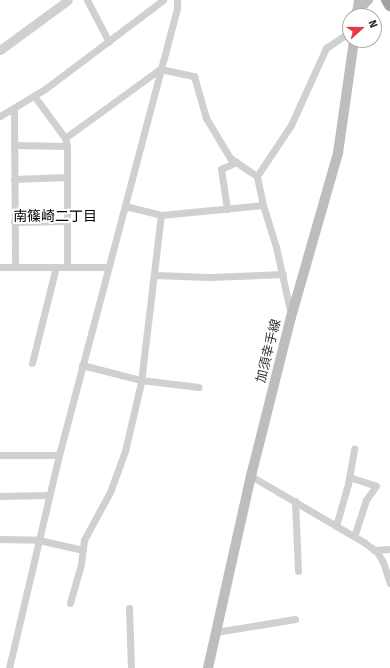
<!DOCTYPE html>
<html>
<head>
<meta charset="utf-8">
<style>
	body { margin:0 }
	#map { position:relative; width:390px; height:668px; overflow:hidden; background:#fff; font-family:"Fira Sans","Noto Sans JP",sans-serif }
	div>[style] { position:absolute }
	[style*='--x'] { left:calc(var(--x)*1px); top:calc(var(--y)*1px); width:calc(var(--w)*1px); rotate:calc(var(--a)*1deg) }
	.minor>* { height:7px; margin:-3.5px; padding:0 3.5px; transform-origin:3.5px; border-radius:3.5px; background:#d0d0d0 }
	.tertiary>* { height:9px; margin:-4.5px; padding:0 4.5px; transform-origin:4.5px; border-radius:4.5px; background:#d0d0d0 }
	.secondary>* { height:10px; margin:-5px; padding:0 5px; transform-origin:5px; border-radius:5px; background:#bdbdbd }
	.trunk>* { height:12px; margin:-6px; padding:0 6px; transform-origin:6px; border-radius:6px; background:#a2a2a2 }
	span { translate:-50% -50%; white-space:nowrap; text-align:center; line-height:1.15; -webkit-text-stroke:4px #fff; paint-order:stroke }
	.street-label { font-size:13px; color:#333 }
	.neighbourhood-label { font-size:14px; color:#000 }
	.north { position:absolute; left:342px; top:8px; width:40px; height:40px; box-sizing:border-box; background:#fff; border:1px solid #adadad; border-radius:50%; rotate:69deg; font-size:11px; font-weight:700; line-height:16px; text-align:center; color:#333 }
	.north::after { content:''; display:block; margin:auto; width:14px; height:18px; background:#e63946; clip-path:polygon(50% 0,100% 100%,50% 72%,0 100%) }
</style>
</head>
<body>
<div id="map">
	<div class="minor">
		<i style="--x:87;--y:0;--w:47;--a:62.4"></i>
		<i style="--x:35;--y:97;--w:51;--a:53.8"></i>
		<i style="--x:65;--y:138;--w:8;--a:76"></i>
		<i style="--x:67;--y:146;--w:121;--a:90"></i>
		<i style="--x:14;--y:109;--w:158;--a:89.6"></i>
		<i style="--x:0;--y:116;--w:52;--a:-31"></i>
		<i style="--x:45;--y:89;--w:148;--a:-37"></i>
		<i style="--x:65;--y:138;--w:117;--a:-36"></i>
		<i style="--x:160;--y:69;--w:35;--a:12"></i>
		<i style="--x:194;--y:76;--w:44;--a:74.1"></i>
		<i style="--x:206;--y:118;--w:47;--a:59"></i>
		<i style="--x:230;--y:158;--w:32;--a:34"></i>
		<i style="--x:14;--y:145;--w:53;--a:1.1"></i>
		<i style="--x:14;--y:179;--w:53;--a:-2.2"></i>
		<i style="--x:125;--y:206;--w:37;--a:14"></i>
		<i style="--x:161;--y:215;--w:102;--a:-5.6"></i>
		<i style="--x:227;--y:209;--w:40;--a:-98.5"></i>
		<i style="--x:221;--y:169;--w:17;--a:-25"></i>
		<i style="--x:14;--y:222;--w:53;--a:-1.1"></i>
		<i style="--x:0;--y:267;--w:108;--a:0"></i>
		<i style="--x:154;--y:275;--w:55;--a:2.1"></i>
		<i style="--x:209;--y:277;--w:74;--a:-2.3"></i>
		<i style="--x:291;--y:315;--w:70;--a:-102.4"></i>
		<i style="--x:276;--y:247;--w:44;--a:-107.2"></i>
		<i style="--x:263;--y:205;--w:30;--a:-102"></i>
		<i style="--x:257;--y:176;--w:61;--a:-56.3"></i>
		<i style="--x:291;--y:125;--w:85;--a:-65.6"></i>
		<i style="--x:326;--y:48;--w:29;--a:-34"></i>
		<i style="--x:32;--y:363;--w:99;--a:-76"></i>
		<i style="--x:82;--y:365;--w:61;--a:14.3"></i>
		<i style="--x:141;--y:380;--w:58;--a:6.9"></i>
		<i style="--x:0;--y:455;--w:59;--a:0"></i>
		<i style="--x:251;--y:476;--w:132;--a:30.4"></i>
		<i style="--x:365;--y:543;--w:15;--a:37"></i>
		<i style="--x:377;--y:552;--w:12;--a:59"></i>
		<i style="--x:383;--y:562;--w:22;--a:72"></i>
		<i style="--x:349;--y:477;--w:28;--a:18"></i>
		<i style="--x:376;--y:486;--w:17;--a:126"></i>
		<i style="--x:366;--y:500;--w:38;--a:108"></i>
		<i style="--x:0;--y:496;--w:49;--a:-1.2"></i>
		<i style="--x:295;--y:501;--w:70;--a:87.5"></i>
		<i style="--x:336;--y:526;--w:44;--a:-74.1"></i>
		<i style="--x:348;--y:484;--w:36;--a:-80"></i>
		<i style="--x:0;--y:539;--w:39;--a:1"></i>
		<i style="--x:39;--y:540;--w:45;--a:12.8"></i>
		<i style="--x:374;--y:550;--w:16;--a:-4"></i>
		<i style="--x:70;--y:603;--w:41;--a:-74.2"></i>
		<i style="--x:81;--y:564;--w:24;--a:-83"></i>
		<i style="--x:84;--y:540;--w:55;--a:-61.6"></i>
		<i style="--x:110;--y:492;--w:44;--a:-69.9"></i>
		<i style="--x:125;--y:451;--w:71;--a:-76.9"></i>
		<i style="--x:141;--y:382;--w:168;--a:-83.2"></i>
		<i style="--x:129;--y:608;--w:60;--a:88.1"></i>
		<i style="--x:216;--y:632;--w:80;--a:-9.3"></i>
		<i style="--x:9;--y:668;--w:219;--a:-76.8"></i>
		<i style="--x:59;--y:455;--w:463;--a:-75.2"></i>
		<i style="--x:177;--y:7;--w:7;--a:-90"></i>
	</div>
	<div class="tertiary">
		<i style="--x:0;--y:50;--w:84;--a:-36.3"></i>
	</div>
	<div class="secondary">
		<i style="--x:357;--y:11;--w:16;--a:-45"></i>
		<i style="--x:357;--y:16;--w:16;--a:-83"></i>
		<i style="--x:208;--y:668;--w:197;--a:-77.4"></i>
		<i style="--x:251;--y:476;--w:164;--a:-75.9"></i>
		<i style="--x:291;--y:317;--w:171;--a:-74"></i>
		<i style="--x:338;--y:153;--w:114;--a:-81.9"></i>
	</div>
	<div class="trunk">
		<i style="--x:387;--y:0;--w:6;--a:59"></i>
	</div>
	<div class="street-label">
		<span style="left:269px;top:351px;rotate:-76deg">加須幸手線</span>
	</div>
	<div class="neighbourhood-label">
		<span style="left:55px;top:217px">南篠崎二丁目</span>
	</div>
	<div class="north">N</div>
</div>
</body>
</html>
